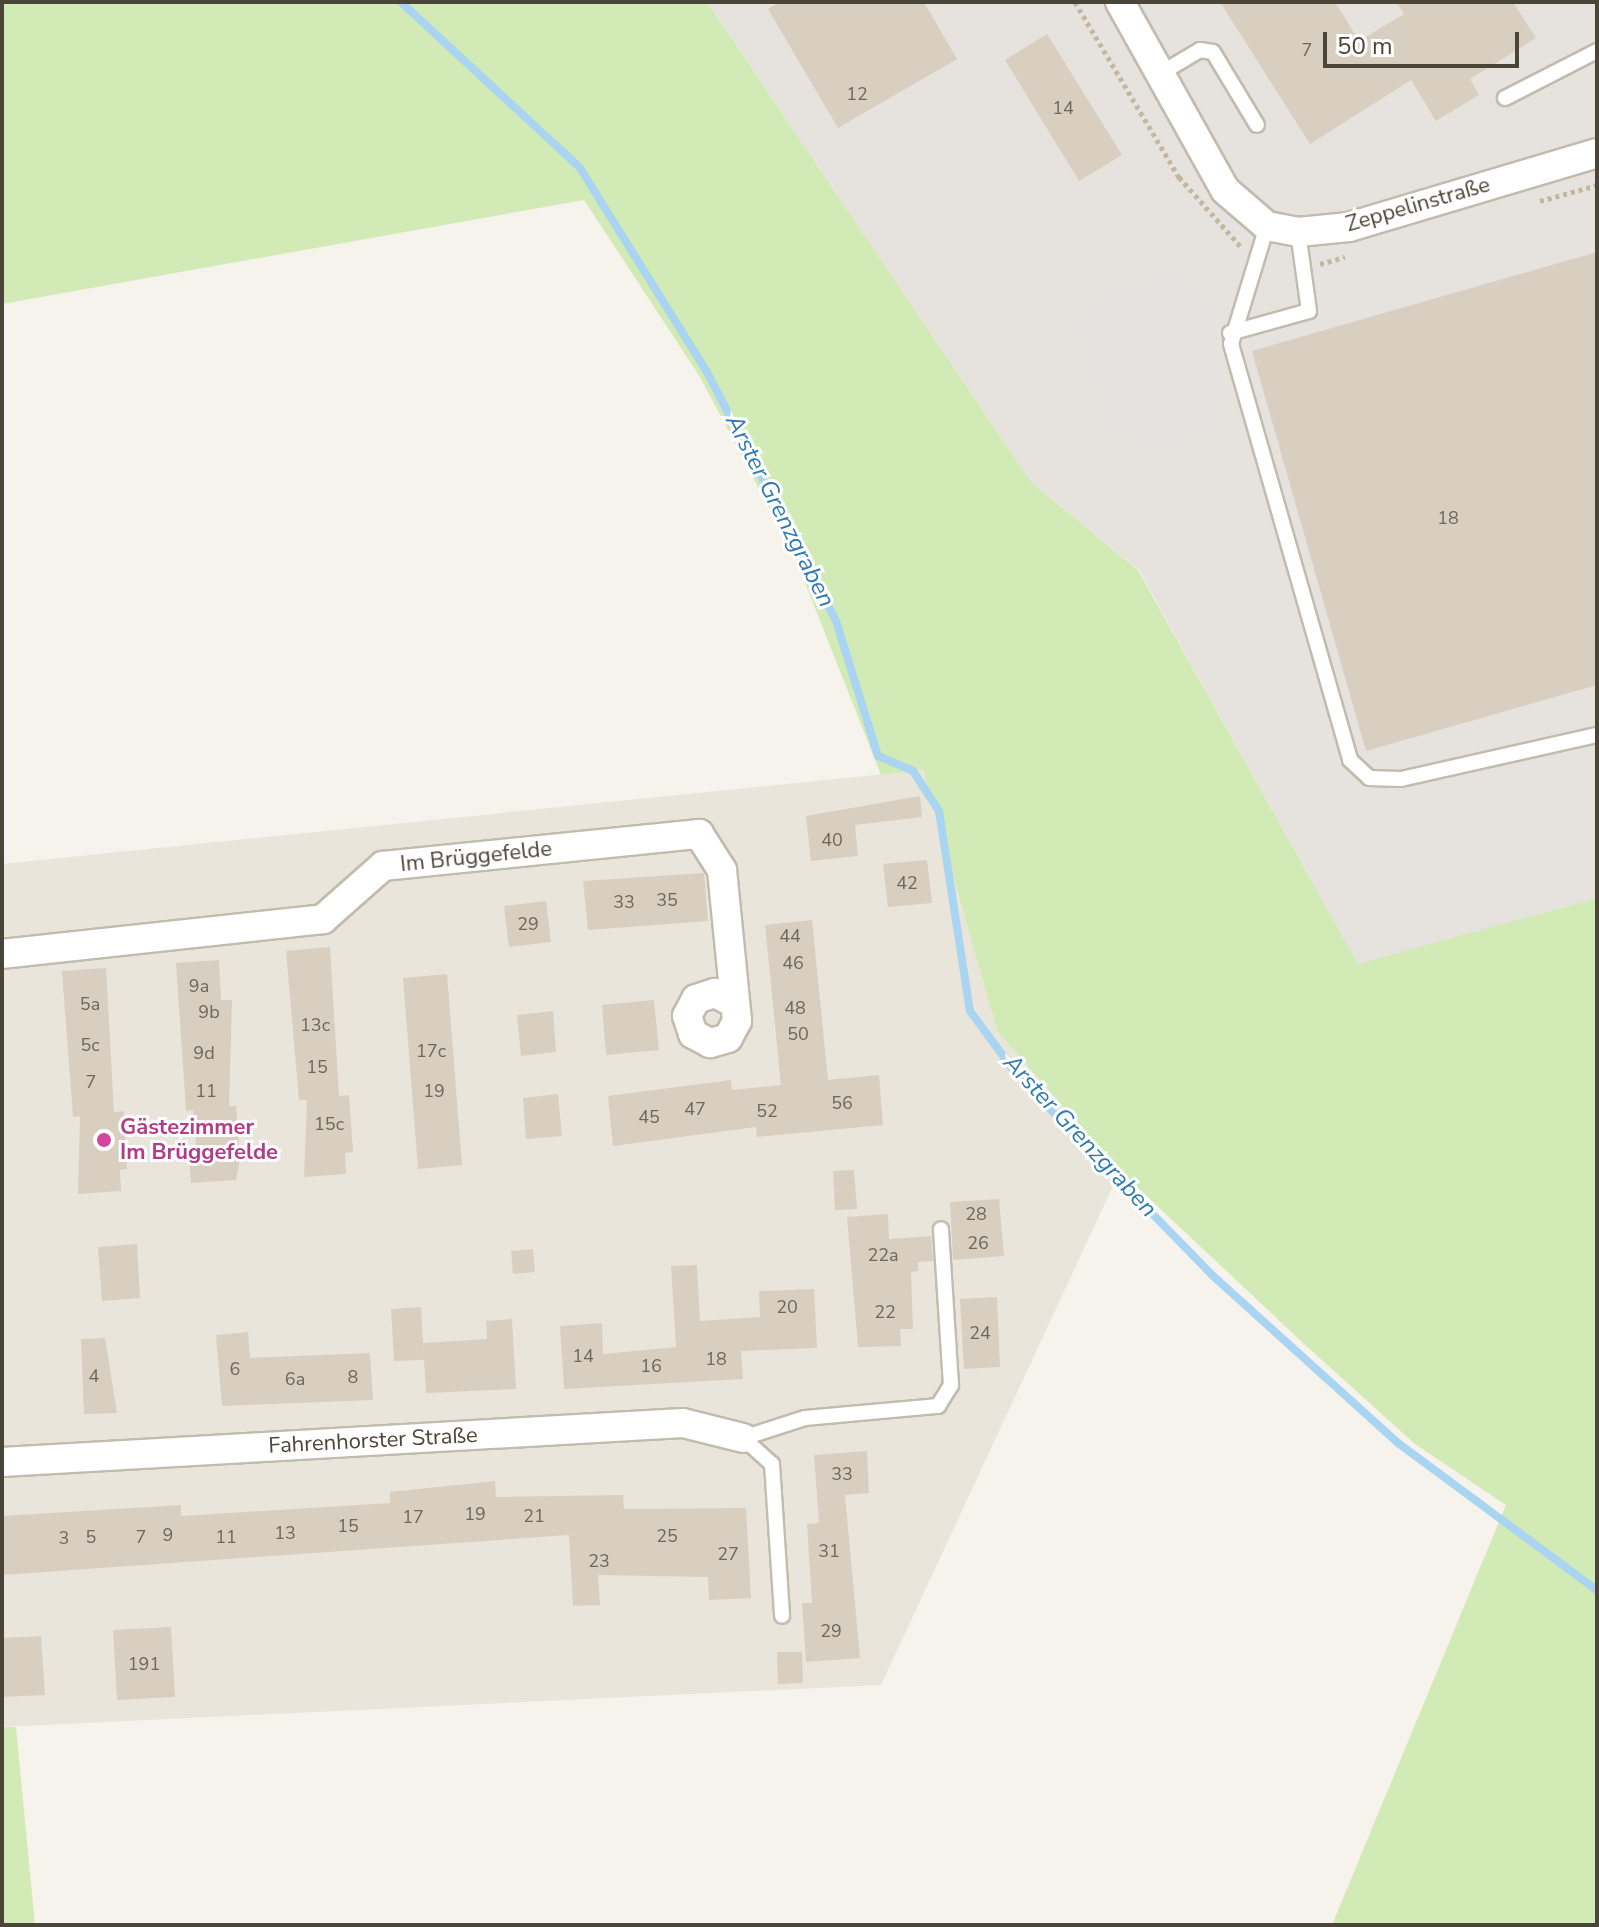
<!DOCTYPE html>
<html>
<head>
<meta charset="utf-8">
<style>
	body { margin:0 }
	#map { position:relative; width:1599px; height:1927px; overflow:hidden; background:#f6f3ec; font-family:"Nunito Sans",sans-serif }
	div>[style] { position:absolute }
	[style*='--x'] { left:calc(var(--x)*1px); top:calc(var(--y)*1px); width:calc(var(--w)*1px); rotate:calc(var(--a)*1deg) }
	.residential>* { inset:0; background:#eae5da }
	.industrial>* { inset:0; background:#e6e2dd }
	.green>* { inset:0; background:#d2eab5 }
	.parking>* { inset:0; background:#e5e3e0 }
	.stream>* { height:8px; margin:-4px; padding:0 4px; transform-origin:4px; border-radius:4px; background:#a9d4f2 }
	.building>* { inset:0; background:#d8cfc1 }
	.path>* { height:5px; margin-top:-2.5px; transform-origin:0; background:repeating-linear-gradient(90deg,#c4b79f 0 4px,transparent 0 8px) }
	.roads { filter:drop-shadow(2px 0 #c2bbae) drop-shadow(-2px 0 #c2bbae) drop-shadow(0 2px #c2bbae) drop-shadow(0 -2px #c2bbae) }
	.lane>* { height:14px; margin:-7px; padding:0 7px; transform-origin:7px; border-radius:7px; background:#fff }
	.street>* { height:28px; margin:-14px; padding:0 14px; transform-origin:14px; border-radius:14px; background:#fff }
	.dots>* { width:22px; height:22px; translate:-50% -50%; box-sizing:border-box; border:4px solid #fff; border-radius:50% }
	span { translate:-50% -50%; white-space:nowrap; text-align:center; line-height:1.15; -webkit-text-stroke:6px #fff; paint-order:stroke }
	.number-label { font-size:18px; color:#6e675b }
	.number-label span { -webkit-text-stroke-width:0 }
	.street-label { font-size:22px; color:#4b4439 }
	.hotel-label { font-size:22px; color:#b23c85; font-weight:700 }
	.left { translate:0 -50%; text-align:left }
	.water-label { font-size:24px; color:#2e7ab2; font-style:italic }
	.frame { position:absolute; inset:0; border:4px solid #4b4439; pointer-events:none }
	.scale { position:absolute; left:1323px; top:32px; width:196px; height:36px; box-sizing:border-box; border:4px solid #4b4439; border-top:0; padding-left:10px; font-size:24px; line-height:28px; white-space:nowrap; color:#4b4439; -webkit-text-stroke:6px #fff; paint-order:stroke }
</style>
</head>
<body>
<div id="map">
	<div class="residential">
		<i style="clip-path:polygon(923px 770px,997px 1031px,1120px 1171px,881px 1685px,2px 1727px,2px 864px)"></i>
	</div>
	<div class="industrial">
		<i style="clip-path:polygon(707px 2px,1597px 2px,1597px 898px,1358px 965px,1139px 570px,1031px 482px)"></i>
	</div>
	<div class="green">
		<i style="clip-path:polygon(2px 2px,707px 2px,1031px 482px,1138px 570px,1358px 964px,1597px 898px,1597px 1925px,1332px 1925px,1506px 1505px,1415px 1444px,1303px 1343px,1120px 1171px,997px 1031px,923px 770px,881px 775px,794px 555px,700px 377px,584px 200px,2px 304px)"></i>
		<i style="clip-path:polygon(2px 1727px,16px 1727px,35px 1925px,2px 1925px)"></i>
	</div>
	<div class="parking">
		<i style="clip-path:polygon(1175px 272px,1180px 292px,1202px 286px,1236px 402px,1217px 408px,1223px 430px,1138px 455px,1131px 431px,1111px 437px,1078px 324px,1097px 318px,1090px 296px)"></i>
	</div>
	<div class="stream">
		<i style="--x:401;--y:2;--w:244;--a:42.8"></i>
		<i style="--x:580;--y:168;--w:240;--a:58.1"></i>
		<i style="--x:707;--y:372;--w:280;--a:62.6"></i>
		<i style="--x:836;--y:621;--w:141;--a:72.7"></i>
		<i style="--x:878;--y:756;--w:38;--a:23"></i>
		<i style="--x:913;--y:771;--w:48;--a:57"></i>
		<i style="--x:939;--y:811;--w:202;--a:81.2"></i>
		<i style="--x:970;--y:1011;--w:79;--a:53.7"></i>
		<i style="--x:1017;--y:1075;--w:279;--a:45.7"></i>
		<i style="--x:1212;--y:1275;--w:251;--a:42.1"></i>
		<i style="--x:1398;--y:1443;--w:247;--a:36.5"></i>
	</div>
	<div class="building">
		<i style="clip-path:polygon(780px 2px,924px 2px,957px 59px,838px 128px,768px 9px)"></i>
		<i style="clip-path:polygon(1220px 2px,1335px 2px,1359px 41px,1404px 14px,1396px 2px,1513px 2px,1536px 38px,1470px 79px,1479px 95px,1436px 121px,1411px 80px,1310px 144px)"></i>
		<i style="clip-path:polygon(1047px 34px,1122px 155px,1079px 181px,1005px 60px)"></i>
		<i style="clip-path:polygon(1597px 252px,1597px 685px,1366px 751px,1252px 351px)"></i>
		<i style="clip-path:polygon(920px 796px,922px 817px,855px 825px,858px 856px,811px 861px,806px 816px)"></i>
		<i style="clip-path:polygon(927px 860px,932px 903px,888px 907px,883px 864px)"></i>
		<i style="clip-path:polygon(704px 873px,708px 921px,588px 930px,583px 881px)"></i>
		<i style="clip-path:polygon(546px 901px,551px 942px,509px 947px,504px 906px)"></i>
		<i style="clip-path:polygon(812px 920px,828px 1080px,879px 1075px,883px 1125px,757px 1137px,756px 1127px,613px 1146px,608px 1096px,731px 1080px,732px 1090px,781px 1085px,765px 925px)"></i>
		<i style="clip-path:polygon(330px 947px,339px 1096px,349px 1095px,353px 1152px,345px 1153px,346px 1174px,304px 1177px,307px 1100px,299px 1100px,286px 951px)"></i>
		<i style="clip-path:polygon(219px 960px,221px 1000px,232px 1000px,229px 1106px,236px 1106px,240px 1159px,236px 1180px,191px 1183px,189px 1157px,197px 1156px,193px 1110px,186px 1111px,176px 963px)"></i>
		<i style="clip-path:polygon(106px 968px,114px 1112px,124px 1111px,127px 1169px,120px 1170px,121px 1191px,78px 1194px,80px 1116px,73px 1117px,62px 971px)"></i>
		<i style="clip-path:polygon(447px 974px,462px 1165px,418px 1169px,403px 978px)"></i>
		<i style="clip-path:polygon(654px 1000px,659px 1050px,606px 1055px,602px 1005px)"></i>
		<i style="clip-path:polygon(553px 1011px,556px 1052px,521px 1056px,517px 1015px)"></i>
		<i style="clip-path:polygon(558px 1094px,562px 1136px,526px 1139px,523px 1098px)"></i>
		<i style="clip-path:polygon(854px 1170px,857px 1209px,835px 1210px,833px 1171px)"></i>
		<i style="clip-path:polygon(999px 1199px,1004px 1256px,953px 1260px,950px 1202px)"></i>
		<i style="clip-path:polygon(888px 1214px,889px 1239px,931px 1236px,933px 1261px,918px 1262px,918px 1271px,911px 1272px,913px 1329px,900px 1329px,901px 1346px,858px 1347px,847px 1217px)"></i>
		<i style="clip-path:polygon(137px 1244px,140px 1298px,102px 1301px,98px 1247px)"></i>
		<i style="clip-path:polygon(533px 1249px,535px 1272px,513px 1274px,511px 1251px)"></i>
		<i style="clip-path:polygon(697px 1265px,700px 1321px,760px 1317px,759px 1291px,814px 1289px,817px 1348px,741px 1351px,743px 1379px,564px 1389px,560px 1326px,602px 1323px,603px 1354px,676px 1347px,671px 1266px)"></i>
		<i style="clip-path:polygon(997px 1297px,1000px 1367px,964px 1369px,960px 1299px)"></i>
		<i style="clip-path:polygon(421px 1307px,424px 1360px,394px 1361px,391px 1309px)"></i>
		<i style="clip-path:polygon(512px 1319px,516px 1389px,426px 1393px,423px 1343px,487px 1339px,486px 1321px)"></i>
		<i style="clip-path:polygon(248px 1332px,250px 1358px,370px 1353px,373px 1400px,222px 1406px,216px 1335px)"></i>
		<i style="clip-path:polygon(105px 1338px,117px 1413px,84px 1414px,81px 1339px)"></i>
		<i style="clip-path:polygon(867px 1451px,869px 1493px,845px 1495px,860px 1658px,806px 1662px,802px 1603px,812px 1603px,807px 1524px,819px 1523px,814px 1455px)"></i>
		<i style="clip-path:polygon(495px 1481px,496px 1497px,623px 1495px,624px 1509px,746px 1508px,751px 1598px,709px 1600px,708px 1577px,598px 1575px,600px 1605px,573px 1606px,569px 1535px,2px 1575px,2px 1516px,181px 1505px,181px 1516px,390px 1503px,390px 1492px)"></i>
		<i style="clip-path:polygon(171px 1627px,175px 1697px,117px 1700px,113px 1630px)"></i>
		<i style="clip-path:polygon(41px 1636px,45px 1695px,2px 1697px,2px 1638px)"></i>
		<i style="clip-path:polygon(777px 1652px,802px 1652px,803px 1683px,778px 1684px)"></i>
	</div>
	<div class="path">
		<i style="--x:1075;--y:2;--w:204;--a:59.3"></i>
		<i style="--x:1179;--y:177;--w:95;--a:48.4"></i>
		<i style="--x:1540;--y:201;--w:59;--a:-15.7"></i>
		<i style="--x:1320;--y:264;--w:26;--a:-16"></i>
	</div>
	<div class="roads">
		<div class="lane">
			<i style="--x:1163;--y:72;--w:43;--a:-30.7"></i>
			<i style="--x:1200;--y:50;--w:13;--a:9"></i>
			<i style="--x:1213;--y:52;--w:85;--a:58.9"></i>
			<i style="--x:1505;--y:98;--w:103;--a:-27.1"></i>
			<i style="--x:1267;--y:226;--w:123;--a:107"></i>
			<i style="--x:1231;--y:344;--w:433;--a:74"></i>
			<i style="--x:1350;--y:760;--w:26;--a:43"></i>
			<i style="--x:1369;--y:778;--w:32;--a:2"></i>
			<i style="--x:1401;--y:779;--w:201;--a:-12.7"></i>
			<i style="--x:1230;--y:333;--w:82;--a:-15.6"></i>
			<i style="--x:1309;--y:311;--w:80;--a:-97.9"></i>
			<i style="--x:743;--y:1438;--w:65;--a:-17.9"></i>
			<i style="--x:805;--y:1418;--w:134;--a:-5.2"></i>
			<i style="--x:938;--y:1406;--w:25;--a:-58"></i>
			<i style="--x:951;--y:1385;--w:156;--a:-93.7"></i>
			<i style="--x:743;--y:1438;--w:39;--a:42"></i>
			<i style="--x:772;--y:1464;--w:152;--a:86.2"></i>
		</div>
		<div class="street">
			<i style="--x:1120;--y:2;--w:215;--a:60.8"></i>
			<i style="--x:1225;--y:190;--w:55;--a:40.6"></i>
			<i style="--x:1267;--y:226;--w:32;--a:11"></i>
			<i style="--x:1298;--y:232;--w:51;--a:-5.6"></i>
			<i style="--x:1349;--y:227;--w:259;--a:-16.6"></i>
			<i style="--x:2;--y:954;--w:323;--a:-6.2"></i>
			<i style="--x:323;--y:919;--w:80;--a:-41.5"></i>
			<i style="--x:383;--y:866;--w:318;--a:-5.8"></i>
			<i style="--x:699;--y:834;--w:43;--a:57.4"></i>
			<i style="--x:722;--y:870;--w:152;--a:84.3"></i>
			<i style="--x:737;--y:1021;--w:19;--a:118"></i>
			<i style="--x:728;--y:1038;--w:19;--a:164"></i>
			<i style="--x:710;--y:1043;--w:19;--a:-152"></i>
			<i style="--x:693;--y:1034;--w:19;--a:-108"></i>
			<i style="--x:687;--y:1016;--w:19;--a:-62"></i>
			<i style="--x:696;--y:999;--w:20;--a:-18"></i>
			<i style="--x:715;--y:993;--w:19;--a:28"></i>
			<i style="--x:2;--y:1462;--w:682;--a:-3.28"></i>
			<i style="--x:683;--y:1423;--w:62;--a:14"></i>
		</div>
	</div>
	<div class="dots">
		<i style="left:104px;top:1140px;background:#d1479c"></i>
	</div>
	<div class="number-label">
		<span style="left:1307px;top:50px">7</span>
		<span style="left:857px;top:94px">12</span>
		<span style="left:1063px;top:108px">14</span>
		<span style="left:1448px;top:518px">18</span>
		<span style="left:832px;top:840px">40</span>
		<span style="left:907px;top:883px">42</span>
		<span style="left:667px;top:900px">35</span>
		<span style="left:624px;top:902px">33</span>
		<span style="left:528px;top:924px">29</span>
		<span style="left:790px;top:936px">44</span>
		<span style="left:793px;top:963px">46</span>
		<span style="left:199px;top:986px">9a</span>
		<span style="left:90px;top:1004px">5a</span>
		<span style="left:795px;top:1008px">48</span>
		<span style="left:209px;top:1012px">9b</span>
		<span style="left:315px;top:1025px">13c</span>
		<span style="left:798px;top:1034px">50</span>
		<span style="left:90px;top:1045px">5c</span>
		<span style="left:431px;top:1051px">17c</span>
		<span style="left:204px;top:1053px">9d</span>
		<span style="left:317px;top:1067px">15</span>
		<span style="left:91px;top:1082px">7</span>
		<span style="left:206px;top:1091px">11</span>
		<span style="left:434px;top:1091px">19</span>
		<span style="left:842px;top:1103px">56</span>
		<span style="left:695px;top:1109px">47</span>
		<span style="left:767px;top:1111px">52</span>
		<span style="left:649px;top:1117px">45</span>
		<span style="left:329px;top:1124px">15c</span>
		<span style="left:976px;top:1214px">28</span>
		<span style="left:978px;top:1243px">26</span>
		<span style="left:883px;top:1255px">22a</span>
		<span style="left:787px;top:1307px">20</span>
		<span style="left:885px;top:1312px">22</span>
		<span style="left:980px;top:1333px">24</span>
		<span style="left:583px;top:1356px">14</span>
		<span style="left:716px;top:1359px">18</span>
		<span style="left:651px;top:1366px">16</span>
		<span style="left:235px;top:1369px">6</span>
		<span style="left:94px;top:1376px">4</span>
		<span style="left:353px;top:1377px">8</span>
		<span style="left:295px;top:1379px">6a</span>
		<span style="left:842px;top:1474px">33</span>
		<span style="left:475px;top:1514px">19</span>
		<span style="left:534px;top:1516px">21</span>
		<span style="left:413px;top:1517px">17</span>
		<span style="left:348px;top:1526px">15</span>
		<span style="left:285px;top:1533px">13</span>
		<span style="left:168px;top:1535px">9</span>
		<span style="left:667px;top:1536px">25</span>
		<span style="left:91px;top:1537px">5</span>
		<span style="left:141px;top:1537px">7</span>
		<span style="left:226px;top:1537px">11</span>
		<span style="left:64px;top:1538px">3</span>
		<span style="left:829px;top:1551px">31</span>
		<span style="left:728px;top:1554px">27</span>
		<span style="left:599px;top:1561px">23</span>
		<span style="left:831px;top:1631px">29</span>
		<span style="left:144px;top:1664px">191</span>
	</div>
	<div class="street-label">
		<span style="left:1418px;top:205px;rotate:-16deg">Zeppelinstraße</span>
		<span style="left:476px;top:857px;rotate:-6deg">Im Brüggefelde</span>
		<span style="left:373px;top:1441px;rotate:-3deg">Fahrenhorster Straße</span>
	</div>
	<div class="hotel-label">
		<span class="left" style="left:120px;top:1140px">Gästezimmer<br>Im Brüggefelde</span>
	</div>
	<div class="water-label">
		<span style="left:780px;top:511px;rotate:63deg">Arster Grenzgraben</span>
		<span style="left:1080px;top:1136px;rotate:47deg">Arster Grenzgraben</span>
	</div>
	<div class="frame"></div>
	<div class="scale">50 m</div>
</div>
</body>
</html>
